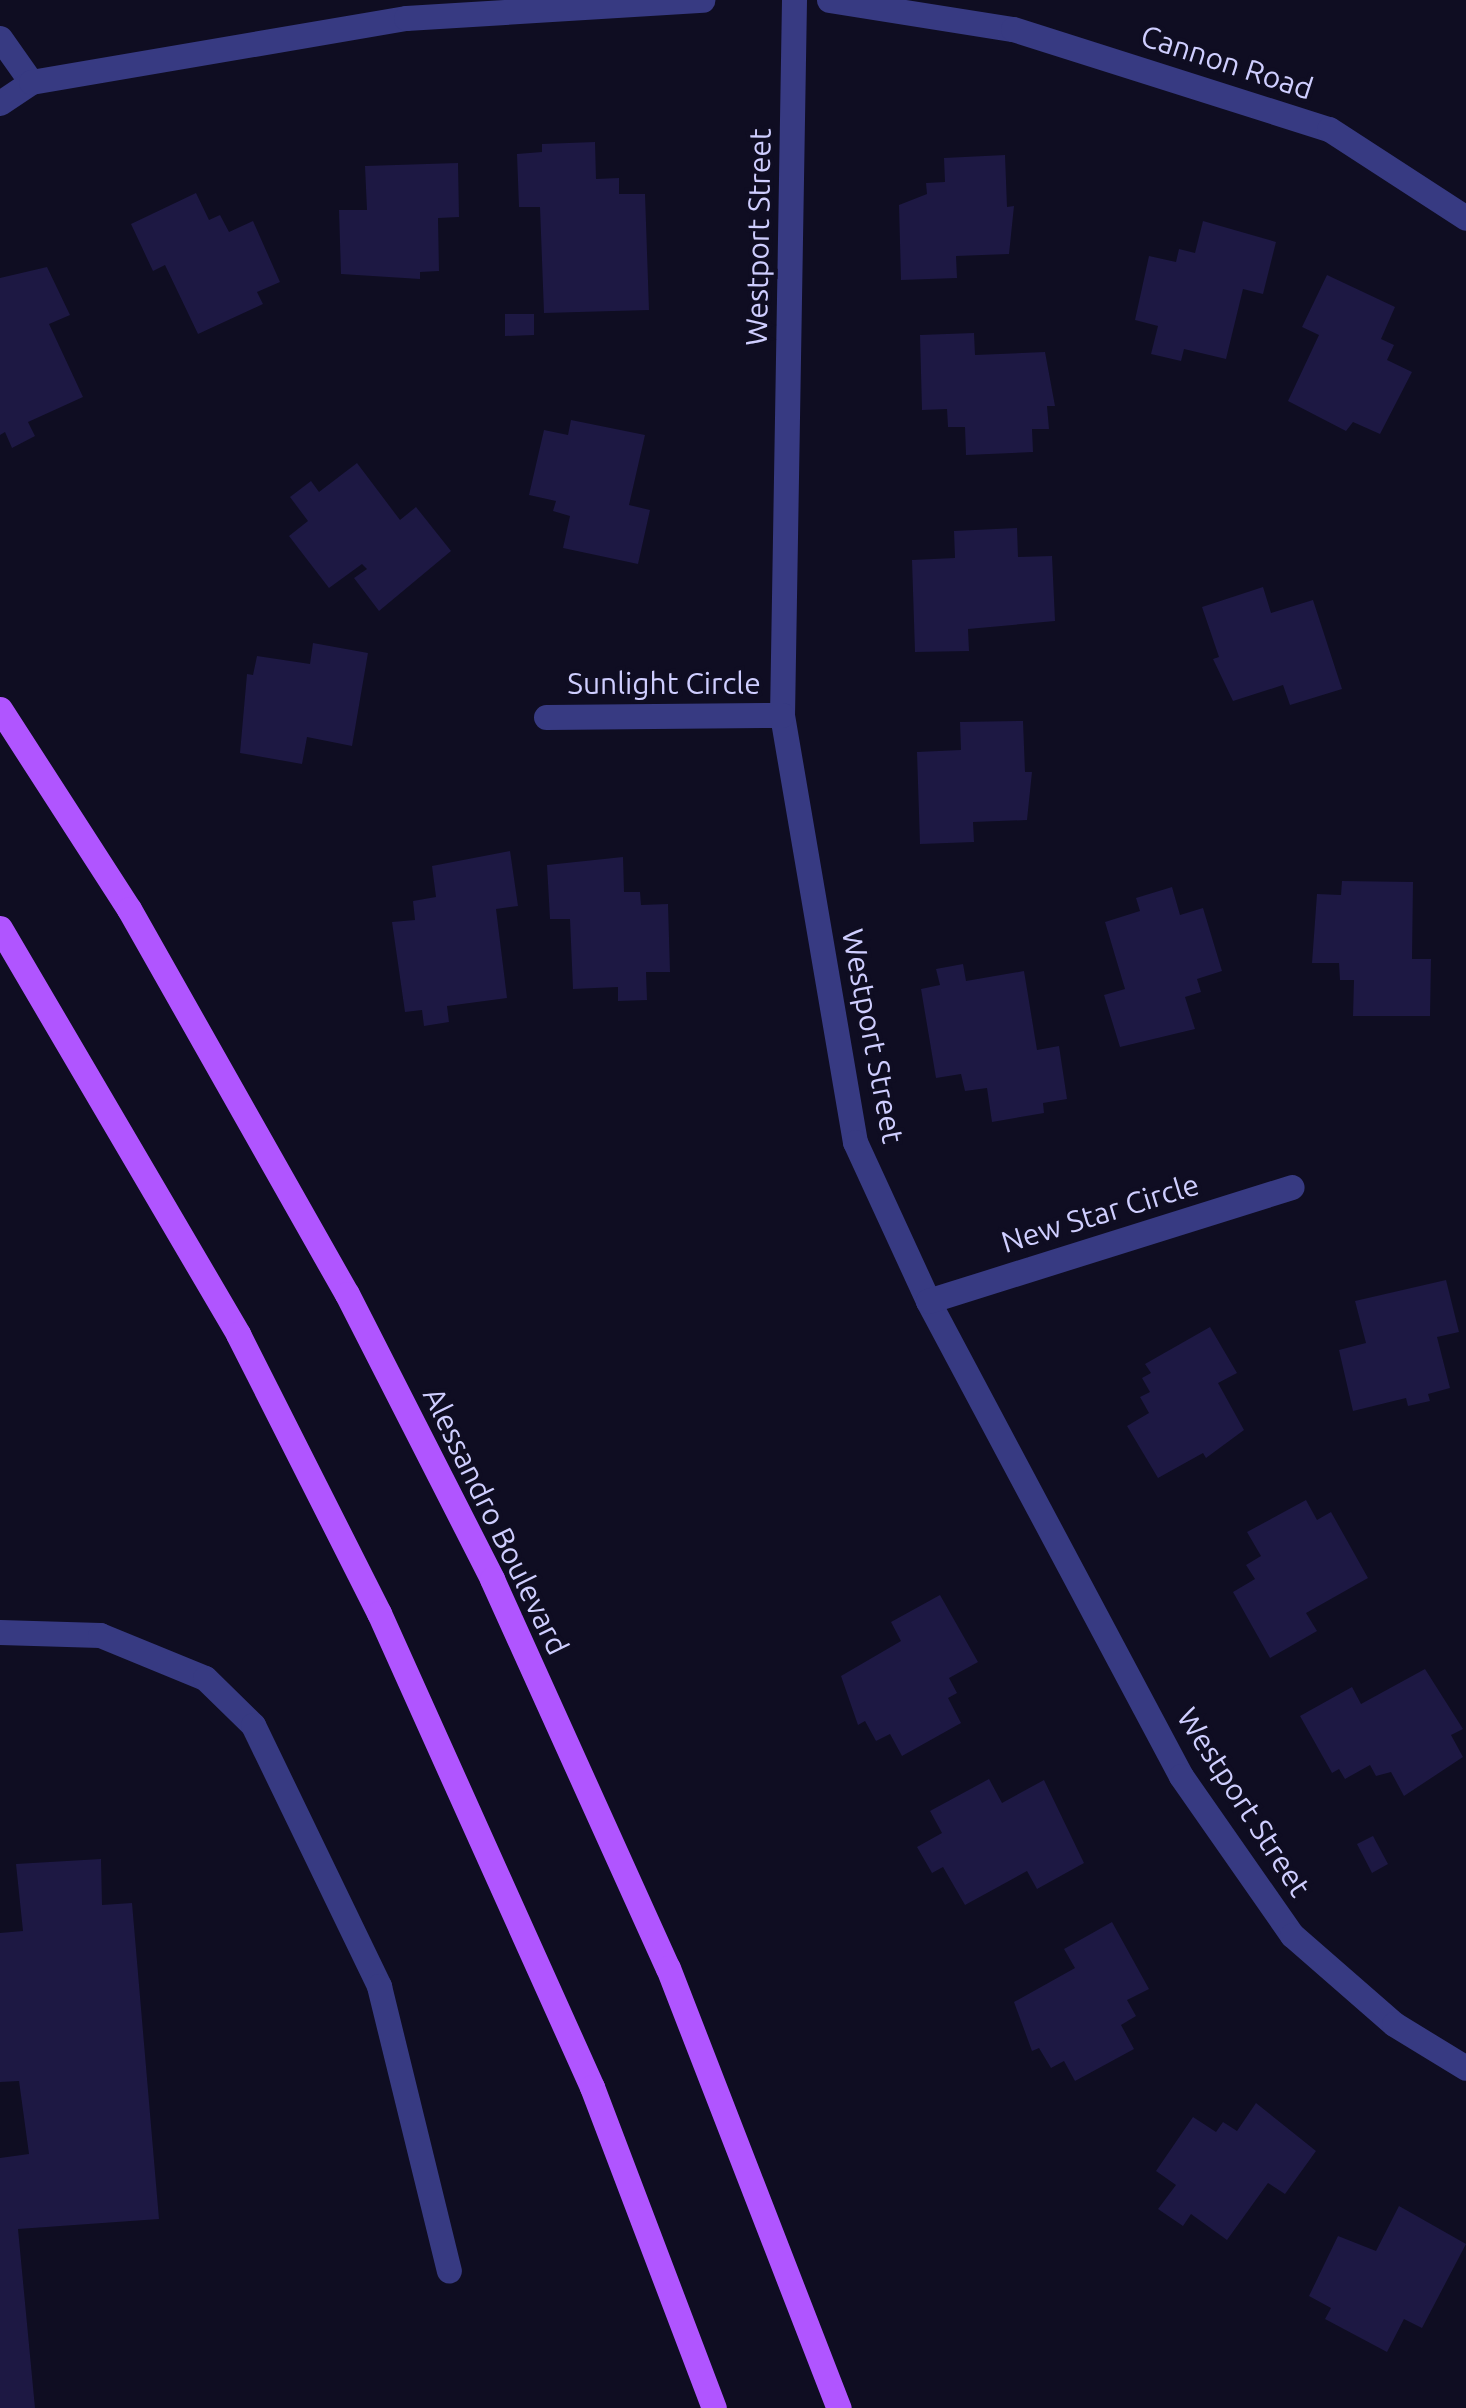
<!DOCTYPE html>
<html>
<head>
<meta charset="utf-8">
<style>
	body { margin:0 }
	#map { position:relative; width:1466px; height:2408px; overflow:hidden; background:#0f0d22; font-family:Ubuntu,sans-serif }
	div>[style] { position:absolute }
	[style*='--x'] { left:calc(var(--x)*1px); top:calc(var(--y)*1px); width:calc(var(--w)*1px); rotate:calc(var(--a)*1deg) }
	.building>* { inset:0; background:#1d1843 }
	.minor>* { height:25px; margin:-12.5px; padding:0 12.5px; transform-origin:12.5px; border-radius:12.5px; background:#373a82 }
	.major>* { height:25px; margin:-12.5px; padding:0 12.5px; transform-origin:12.5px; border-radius:12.5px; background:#b055ff }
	span { translate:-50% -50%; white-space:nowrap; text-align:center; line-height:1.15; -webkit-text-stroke:8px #0f0d22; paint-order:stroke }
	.street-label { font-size:30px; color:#cfceff }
</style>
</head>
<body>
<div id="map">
	<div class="building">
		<i style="clip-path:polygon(595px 142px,596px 179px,619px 178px,619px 194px,645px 194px,649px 310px,544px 313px,540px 207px,519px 207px,517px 154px,542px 152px,542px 144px)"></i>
		<i style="clip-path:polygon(1005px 155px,1007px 207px,1014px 206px,1009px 254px,956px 256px,957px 278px,901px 280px,899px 205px,927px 194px,926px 183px,945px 182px,944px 158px)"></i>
		<i style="clip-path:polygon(458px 163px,459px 217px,438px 218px,439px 271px,420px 272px,420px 279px,341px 274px,339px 210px,367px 210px,365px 166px)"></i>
		<i style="clip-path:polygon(196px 193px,209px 220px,220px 215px,229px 232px,253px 221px,280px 282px,257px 292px,263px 304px,198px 334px,165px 265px,153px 271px,131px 224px)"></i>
		<i style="clip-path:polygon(1203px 221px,1276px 242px,1263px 294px,1243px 289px,1226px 359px,1184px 349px,1181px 361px,1151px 354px,1158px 326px,1135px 320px,1149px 256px,1176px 262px,1179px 249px,1195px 253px)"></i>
		<i style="clip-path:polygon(47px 267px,70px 315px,49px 324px,83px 397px,28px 422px,35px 436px,12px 448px,5px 432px,0 435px,0 278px)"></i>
		<i style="clip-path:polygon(1327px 275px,1395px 307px,1381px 339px,1394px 345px,1387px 360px,1412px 372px,1380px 434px,1353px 422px,1346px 431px,1288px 401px,1319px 335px,1302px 327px)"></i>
		<i style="clip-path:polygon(505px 314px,534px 314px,534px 335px,505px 336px)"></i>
		<i style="clip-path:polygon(974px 333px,975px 355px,1045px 352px,1055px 406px,1047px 406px,1049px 429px,1032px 429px,1033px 452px,966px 455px,965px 427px,948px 427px,947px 409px,922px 410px,920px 335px)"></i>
		<i style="clip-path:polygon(571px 420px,645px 435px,629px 505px,650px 510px,638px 564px,563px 548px,570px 516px,553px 511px,556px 501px,529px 495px,544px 430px,568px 435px)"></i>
		<i style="clip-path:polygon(357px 463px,400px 520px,416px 507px,451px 551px,379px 611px,354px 578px,367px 569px,362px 564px,329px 588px,289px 536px,308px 521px,290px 497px,311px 481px,319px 492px)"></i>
		<i style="clip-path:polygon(1017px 528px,1018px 557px,1052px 556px,1055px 621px,968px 629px,969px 651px,915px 652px,912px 560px,955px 558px,954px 531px)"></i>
		<i style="clip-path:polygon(1263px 587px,1271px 613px,1313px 600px,1342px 689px,1290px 705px,1283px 685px,1233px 701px,1213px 659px,1219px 657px,1202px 607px)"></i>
		<i style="clip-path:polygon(313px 643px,368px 653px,352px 746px,307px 737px,302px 764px,240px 753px,247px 674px,253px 675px,257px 656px,310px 664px)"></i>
		<i style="clip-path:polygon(1023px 721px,1025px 772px,1032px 772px,1027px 820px,973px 822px,974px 842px,920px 844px,917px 752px,961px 750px,960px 722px)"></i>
		<i style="clip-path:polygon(510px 851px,518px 906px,496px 909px,507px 998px,447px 1006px,449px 1022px,424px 1026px,422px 1010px,405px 1012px,392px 922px,415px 920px,413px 901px,436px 897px,432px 866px)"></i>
		<i style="clip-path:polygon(623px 857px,624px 892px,640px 892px,641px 905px,668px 904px,670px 972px,646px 972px,647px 1000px,618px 1001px,618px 987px,573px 989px,570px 919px,550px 919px,547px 865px)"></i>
		<i style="clip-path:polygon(1342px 881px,1413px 882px,1412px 959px,1431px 959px,1430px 1016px,1353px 1016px,1354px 980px,1340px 980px,1339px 963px,1312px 963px,1317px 894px,1341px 895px)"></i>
		<i style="clip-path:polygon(1172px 887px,1180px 915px,1203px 908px,1222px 971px,1197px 979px,1201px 992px,1185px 997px,1195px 1029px,1120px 1047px,1104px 995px,1125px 989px,1105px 922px,1140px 911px,1136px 898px)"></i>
		<i style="clip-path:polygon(963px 964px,966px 981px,1024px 971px,1037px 1050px,1059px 1046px,1067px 1099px,1043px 1103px,1044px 1113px,992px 1122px,987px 1088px,965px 1091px,961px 1074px,936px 1078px,921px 989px,940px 985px,936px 969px)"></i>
		<i style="clip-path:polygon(1446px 1280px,1459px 1332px,1437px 1337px,1450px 1388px,1428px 1394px,1430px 1401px,1408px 1406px,1406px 1398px,1353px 1411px,1339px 1350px,1366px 1343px,1355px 1301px)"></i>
		<i style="clip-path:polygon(1210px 1327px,1237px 1373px,1218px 1383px,1244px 1430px,1206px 1458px,1203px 1453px,1158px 1478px,1127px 1426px,1149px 1413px,1140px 1397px,1150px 1392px,1142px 1378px,1151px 1373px,1145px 1364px)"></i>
		<i style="clip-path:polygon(1306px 1500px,1317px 1520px,1331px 1512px,1368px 1578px,1306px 1613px,1317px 1631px,1270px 1658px,1233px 1592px,1255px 1579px,1246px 1565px,1261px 1556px,1247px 1532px)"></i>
		<i style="clip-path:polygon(940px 1595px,978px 1662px,949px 1678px,957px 1693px,948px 1698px,961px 1723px,902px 1756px,890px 1734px,876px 1741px,865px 1721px,858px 1725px,841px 1676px,901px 1641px,891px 1622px)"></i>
		<i style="clip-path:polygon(1425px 1669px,1463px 1729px,1451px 1735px,1463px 1757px,1404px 1796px,1391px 1772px,1376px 1776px,1370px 1765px,1345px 1779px,1339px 1769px,1332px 1773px,1300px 1716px,1352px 1687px,1361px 1704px)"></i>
		<i style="clip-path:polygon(989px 1779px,1002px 1803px,1044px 1780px,1084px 1863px,1037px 1889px,1027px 1871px,965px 1905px,943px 1867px,932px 1873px,917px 1847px,942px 1833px,930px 1811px)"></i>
		<i style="clip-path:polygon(1373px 1836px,1388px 1864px,1372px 1873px,1357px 1844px)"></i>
		<i style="clip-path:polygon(101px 1859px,102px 1905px,132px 1903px,159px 2219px,18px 2229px,35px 2408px,0 2408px,0 2158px,29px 2154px,19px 2081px,0 2082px,0 1933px,23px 1931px,16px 1864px)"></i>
		<i style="clip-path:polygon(1112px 1922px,1149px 1989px,1127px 2000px,1136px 2016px,1121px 2025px,1134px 2049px,1075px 2081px,1064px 2061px,1051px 2068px,1039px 2048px,1032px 2051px,1014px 2002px,1075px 1968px,1064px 1949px)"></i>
		<i style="clip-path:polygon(1256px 2103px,1316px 2151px,1285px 2194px,1268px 2183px,1227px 2240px,1191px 2214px,1183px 2226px,1158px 2209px,1176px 2185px,1156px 2171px,1193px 2117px,1216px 2132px,1223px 2122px,1237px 2131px)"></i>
		<i style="clip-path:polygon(1399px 2206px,1466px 2244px,1422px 2328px,1404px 2319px,1387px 2352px,1325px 2319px,1331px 2308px,1309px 2296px,1338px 2236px,1376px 2251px)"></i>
	</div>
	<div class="minor">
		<i style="--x:794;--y:0;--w:715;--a:90.96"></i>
		<i style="--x:782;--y:715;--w:433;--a:80.3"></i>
		<i style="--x:855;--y:1142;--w:175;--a:65.3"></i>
		<i style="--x:928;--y:1301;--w:538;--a:61.96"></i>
		<i style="--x:1181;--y:1776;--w:194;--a:55.1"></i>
		<i style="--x:1292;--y:1935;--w:135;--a:41.1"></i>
		<i style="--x:1394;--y:2024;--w:84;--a:31.4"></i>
		<i style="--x:829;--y:0;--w:186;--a:9"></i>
		<i style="--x:1013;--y:29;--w:331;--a:17.6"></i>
		<i style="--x:1329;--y:129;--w:163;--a:33"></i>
		<i style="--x:0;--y:38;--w:54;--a:54.8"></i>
		<i style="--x:0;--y:103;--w:37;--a:-34"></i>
		<i style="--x:31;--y:82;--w:380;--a:-9.7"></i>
		<i style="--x:406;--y:18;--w:297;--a:-3.5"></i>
		<i style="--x:546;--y:717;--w:236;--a:-0.5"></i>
		<i style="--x:928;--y:1301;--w:381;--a:-17.4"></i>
		<i style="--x:0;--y:1632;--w:100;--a:1.7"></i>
		<i style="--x:100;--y:1635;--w:113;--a:22.3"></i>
		<i style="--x:205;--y:1678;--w:67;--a:44.4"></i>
		<i style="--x:253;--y:1725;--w:290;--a:64.2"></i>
		<i style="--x:379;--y:1986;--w:293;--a:76.2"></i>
	</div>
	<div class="major">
		<i style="--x:0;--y:709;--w:238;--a:57.2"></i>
		<i style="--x:129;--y:909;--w:442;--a:60.5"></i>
		<i style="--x:347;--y:1294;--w:320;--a:63"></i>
		<i style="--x:492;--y:1579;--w:427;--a:65.7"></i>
		<i style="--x:668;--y:1968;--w:472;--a:68.8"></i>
		<i style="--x:0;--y:928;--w:471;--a:59.6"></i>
		<i style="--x:238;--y:1334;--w:313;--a:63.2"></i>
		<i style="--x:379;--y:1613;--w:520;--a:65.8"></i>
		<i style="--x:592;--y:2087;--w:343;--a:69.2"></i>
	</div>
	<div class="street-label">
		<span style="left:1227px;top:62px;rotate:18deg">Cannon Road</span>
		<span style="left:758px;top:237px;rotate:-89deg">Westport Street</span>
		<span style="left:664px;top:683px">Sunlight Circle</span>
		<span style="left:873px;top:1036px;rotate:79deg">Westport Street</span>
		<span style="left:1100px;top:1213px;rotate:-17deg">New Star Circle</span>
		<span style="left:496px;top:1521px;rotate:64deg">Alessandro Boulevard</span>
		<span style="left:1244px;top:1802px;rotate:57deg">Westport Street</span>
	</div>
</div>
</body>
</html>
